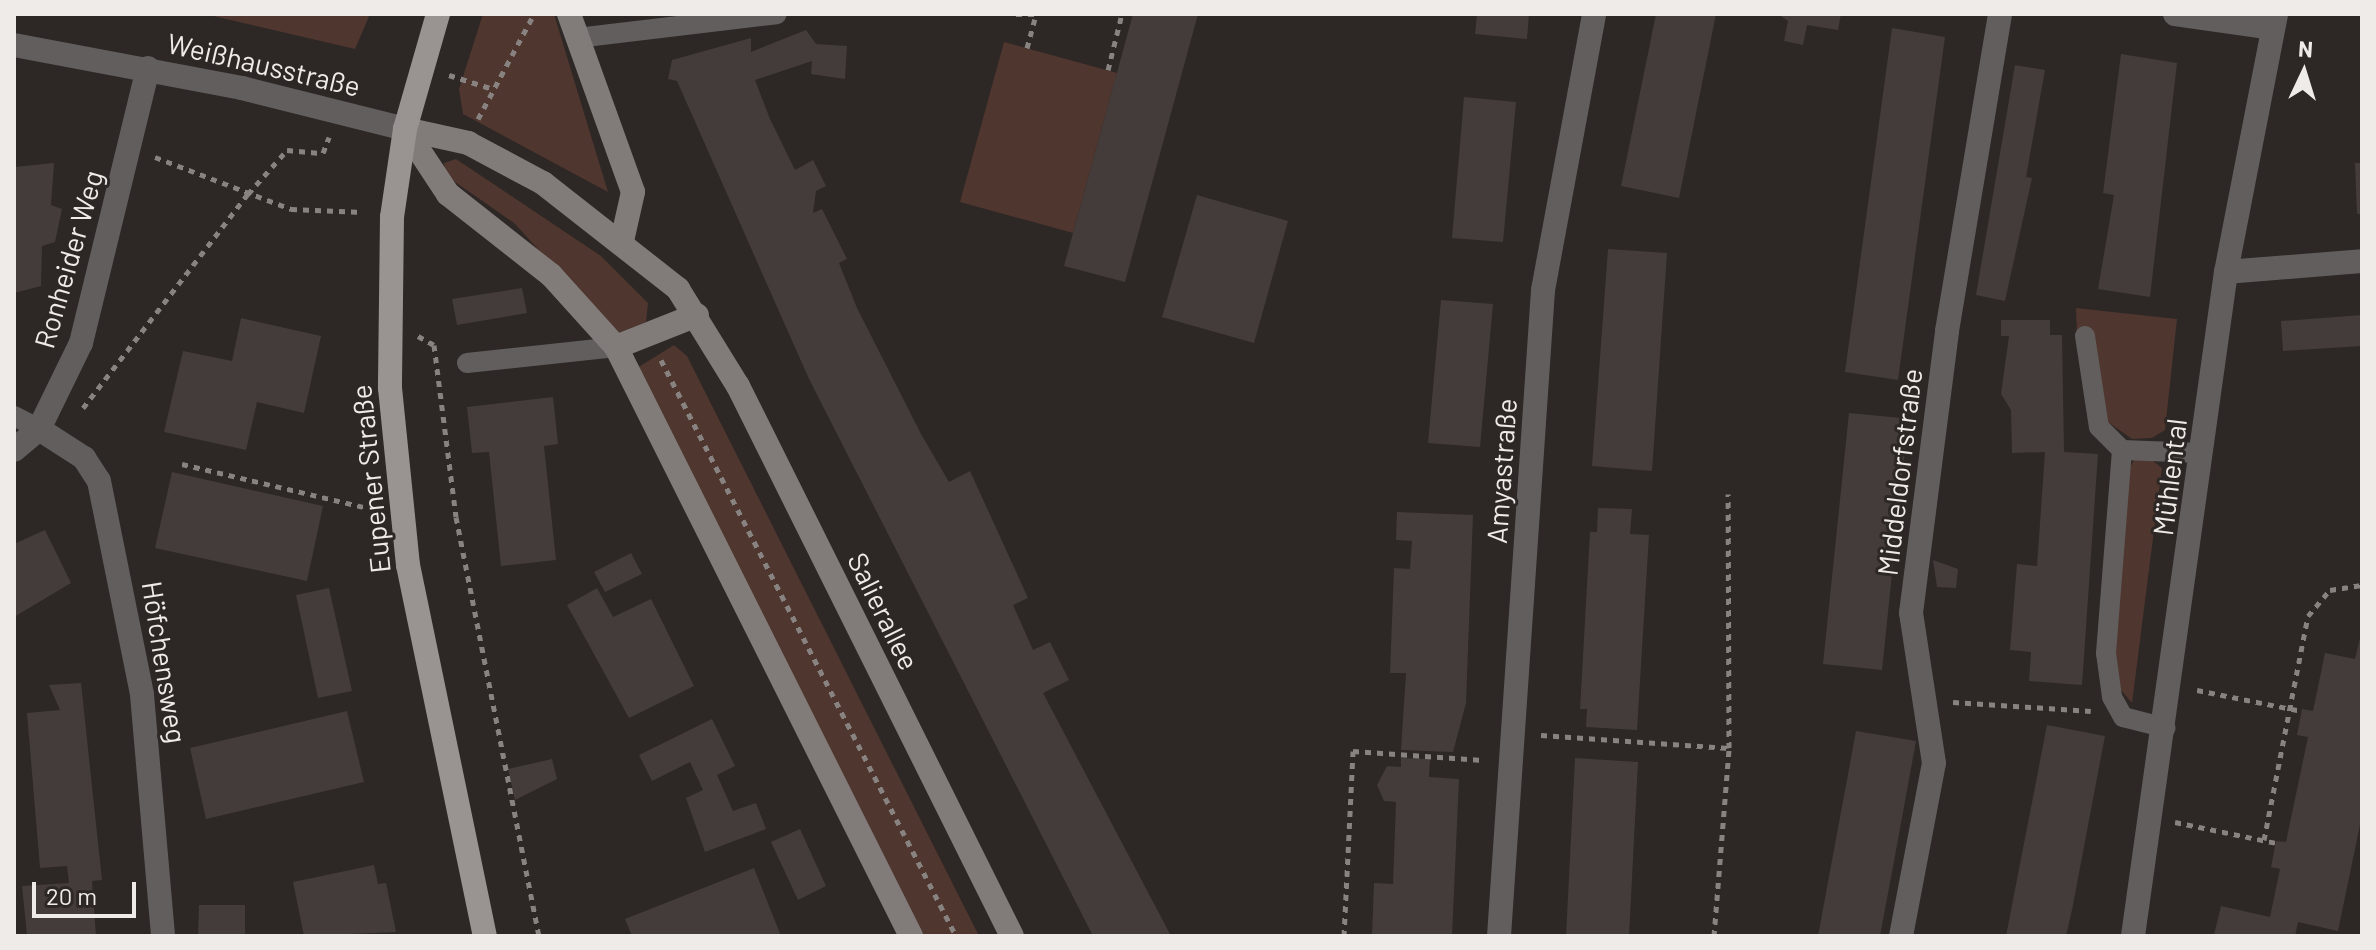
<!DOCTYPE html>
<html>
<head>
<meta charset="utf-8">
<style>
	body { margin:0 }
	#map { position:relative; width:2376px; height:950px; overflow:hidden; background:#2d2725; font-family:Barlow,sans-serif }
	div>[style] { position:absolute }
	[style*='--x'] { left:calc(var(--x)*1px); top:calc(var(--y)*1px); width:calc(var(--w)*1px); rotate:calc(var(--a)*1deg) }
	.green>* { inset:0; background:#4f362e }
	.building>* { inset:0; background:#433c3a }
	.path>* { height:5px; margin-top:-2.5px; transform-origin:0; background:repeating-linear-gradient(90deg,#888381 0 6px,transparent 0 12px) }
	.lane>* { height:20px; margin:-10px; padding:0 10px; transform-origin:10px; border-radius:10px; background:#615e5d }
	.street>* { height:24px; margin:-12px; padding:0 12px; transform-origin:12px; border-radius:12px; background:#615e5d }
	.secondary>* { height:24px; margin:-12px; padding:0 12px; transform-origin:12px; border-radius:12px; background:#817c7a }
	.primary>* { height:24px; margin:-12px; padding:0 12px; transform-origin:12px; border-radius:12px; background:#999391 }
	span { translate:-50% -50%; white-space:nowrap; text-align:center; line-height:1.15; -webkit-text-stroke:6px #2d2725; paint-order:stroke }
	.street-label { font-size:28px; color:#efebe9 }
	.frame { position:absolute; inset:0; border:16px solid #efebe9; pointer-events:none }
	.north { position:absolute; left:2264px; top:32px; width:80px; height:80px; -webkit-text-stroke:6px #2d2725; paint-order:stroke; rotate:4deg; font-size:22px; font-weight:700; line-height:32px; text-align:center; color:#efebe9 }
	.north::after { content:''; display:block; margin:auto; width:28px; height:36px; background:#efebe9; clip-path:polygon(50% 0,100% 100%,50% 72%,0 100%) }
	.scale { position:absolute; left:32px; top:882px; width:104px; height:36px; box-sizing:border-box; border:4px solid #efebe9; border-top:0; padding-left:10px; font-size:24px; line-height:28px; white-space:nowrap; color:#efebe9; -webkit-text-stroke:6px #2d2725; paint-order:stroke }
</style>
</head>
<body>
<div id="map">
	<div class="green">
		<i style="clip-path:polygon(205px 14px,370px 14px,355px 49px)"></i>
		<i style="clip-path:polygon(483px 14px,554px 14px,608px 192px,463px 114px,459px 89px)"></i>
		<i style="clip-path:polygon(1004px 42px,1117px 73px,1073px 233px,960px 202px)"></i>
		<i style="clip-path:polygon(456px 159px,601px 256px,648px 303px,646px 322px,616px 334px,514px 223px,445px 175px,444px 163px)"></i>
		<i style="clip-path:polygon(2076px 308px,2177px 319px,2165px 430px,2152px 438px,2132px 439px,2108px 422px,2077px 335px)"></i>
		<i style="clip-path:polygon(674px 345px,687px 356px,979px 936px,922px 936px,637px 368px)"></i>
		<i style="clip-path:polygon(2149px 458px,2162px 468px,2132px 703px,2120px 689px,2114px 652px,2127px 473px,2134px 460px)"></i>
	</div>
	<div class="building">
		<i style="clip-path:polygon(1133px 14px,1198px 14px,1125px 282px,1064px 266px)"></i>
		<i style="clip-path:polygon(1477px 14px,1529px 14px,1527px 39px,1475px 34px)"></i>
		<i style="clip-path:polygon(1656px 14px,1716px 14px,1679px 198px,1621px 186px)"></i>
		<i style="clip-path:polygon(1778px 14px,1841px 14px,1838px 30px,1807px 25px,1803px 45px,1784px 41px,1788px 21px)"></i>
		<i style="clip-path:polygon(1892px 28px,1945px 37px,1898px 380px,1845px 372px)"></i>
		<i style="clip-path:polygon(806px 30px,816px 44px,847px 46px,845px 79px,811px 74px,812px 61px,755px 80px,770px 119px,795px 170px,813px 160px,826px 186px,816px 191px,813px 213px,822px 209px,847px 259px,839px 263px,857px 308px,921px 434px,949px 482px,970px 471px,1028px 598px,1013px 605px,1033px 650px,1050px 642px,1069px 680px,1043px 693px,1171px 936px,1093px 936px,809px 379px,677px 81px,668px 79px,672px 60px,751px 38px,751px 52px)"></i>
		<i style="clip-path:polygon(2121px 54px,2177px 63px,2150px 297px,2098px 289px,2114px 195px,2103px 193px)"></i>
		<i style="clip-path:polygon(2015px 65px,2045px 70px,2026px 177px,2032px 178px,2005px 301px,1976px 295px)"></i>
		<i style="clip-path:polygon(1464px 97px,1516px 102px,1503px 242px,1452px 238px)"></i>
		<i style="clip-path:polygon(54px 163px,51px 205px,62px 209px,55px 242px,42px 246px,41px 286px,14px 293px,14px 167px)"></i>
		<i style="clip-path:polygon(2355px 163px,2362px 163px,2362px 214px,2357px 214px)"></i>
		<i style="clip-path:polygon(1197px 195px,1288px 221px,1254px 343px,1162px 317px)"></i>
		<i style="clip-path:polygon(1608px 249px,1667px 253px,1652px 471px,1592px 466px)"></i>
		<i style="clip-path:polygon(522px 288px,527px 313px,457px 325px,452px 299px)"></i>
		<i style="clip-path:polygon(1441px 300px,1493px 304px,1480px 447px,1428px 443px)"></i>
		<i style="clip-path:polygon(2362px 315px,2362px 346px,2283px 351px,2281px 321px)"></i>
		<i style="clip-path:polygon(241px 318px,321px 336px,304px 413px,257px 402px,246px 450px,164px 432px,183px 351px,232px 361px)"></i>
		<i style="clip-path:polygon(2001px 320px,2050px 320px,2050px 335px,2062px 335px,2064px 452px,2098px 454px,2082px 685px,2029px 681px,2031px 652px,2010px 650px,2017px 564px,2037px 566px,2045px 452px,2012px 453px,2011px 410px,2001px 394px,2009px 336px,2001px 336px)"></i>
		<i style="clip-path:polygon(553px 397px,558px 444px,544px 446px,556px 560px,501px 566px,489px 452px,472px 453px,467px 407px)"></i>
		<i style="clip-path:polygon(1849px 413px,1901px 418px,1899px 439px,1906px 440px,1882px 670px,1823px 664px)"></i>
		<i style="clip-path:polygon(172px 472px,323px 506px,307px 581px,155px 548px)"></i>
		<i style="clip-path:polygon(1598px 508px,1632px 509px,1630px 534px,1649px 535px,1637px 730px,1586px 727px,1587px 709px,1580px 709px,1590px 532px,1597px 532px)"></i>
		<i style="clip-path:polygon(1397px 512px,1473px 515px,1466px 703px,1453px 752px,1401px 750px,1406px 673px,1390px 673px,1394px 568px,1410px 569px,1412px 541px,1396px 540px)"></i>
		<i style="clip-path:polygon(45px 530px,71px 583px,14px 617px,14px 544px)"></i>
		<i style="clip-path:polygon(631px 553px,642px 574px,605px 592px,594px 572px)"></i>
		<i style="clip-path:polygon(1933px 560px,1958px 569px,1956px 588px,1937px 587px)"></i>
		<i style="clip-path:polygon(329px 588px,352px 691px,318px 698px,296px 595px)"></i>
		<i style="clip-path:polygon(597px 588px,613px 617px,651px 599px,694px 686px,629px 718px,567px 605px)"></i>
		<i style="clip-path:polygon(2362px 630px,2362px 815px,2338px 931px,2298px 922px,2295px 936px,2214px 935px,2221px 906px,2270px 917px,2280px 869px,2271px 867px,2276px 841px,2286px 842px,2308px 737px,2297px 735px,2302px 709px,2313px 711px,2325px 653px,2355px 659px)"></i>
		<i style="clip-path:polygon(81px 683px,102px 880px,92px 881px,96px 936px,27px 936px,22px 886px,69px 883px,67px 866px,40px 868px,27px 713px,60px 710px,49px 685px)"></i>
		<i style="clip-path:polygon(347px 711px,364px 782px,206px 819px,190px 748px)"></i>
		<i style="clip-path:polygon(712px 719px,735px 766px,717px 775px,733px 811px,756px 803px,766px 829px,705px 852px,686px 798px,703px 790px,690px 762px,652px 781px,639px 755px)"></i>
		<i style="clip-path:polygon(2047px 725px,2105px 736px,2072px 910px,2066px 936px,2006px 936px)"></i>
		<i style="clip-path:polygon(1856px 731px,1916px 741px,1895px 856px,1880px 936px,1818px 936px)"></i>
		<i style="clip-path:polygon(1401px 758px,1430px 759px,1429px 777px,1459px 779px,1452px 936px,1372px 936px,1374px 883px,1393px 884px,1396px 802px,1384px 801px,1377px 785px,1387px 766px,1401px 767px)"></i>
		<i style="clip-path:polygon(1575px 758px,1638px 762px,1629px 936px,1566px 936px)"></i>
		<i style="clip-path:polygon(552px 759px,557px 779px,515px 800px,508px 769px)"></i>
		<i style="clip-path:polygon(800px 829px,826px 886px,798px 900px,771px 842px)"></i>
		<i style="clip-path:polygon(374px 865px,378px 884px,386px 883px,396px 932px,304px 936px,293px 882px)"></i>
		<i style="clip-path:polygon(754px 868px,781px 936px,632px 936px,625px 919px)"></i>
		<i style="clip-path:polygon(199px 905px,245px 905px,245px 936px,198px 936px)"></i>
	</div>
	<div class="path">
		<i style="--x:1016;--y:14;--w:20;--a:0"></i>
		<i style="--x:1027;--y:48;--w:30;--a:-75"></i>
		<i style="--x:1108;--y:70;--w:58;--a:-76"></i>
		<i style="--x:449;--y:75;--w:43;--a:17.6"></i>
		<i style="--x:478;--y:119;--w:119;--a:-61.9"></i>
		<i style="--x:155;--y:157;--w:146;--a:20.9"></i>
		<i style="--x:291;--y:209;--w:72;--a:2.4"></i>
		<i style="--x:418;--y:336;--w:18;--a:29"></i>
		<i style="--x:434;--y:345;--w:173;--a:82.7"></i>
		<i style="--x:456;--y:517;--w:427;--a:78.8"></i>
		<i style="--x:661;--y:360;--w:647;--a:62.88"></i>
		<i style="--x:83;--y:408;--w:270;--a:-52.4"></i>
		<i style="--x:248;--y:194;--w:59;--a:-48.4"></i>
		<i style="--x:287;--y:150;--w:36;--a:5"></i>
		<i style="--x:323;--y:153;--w:17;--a:-69"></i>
		<i style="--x:182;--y:464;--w:196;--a:13.3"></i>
		<i style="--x:2197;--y:690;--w:107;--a:11.3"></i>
		<i style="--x:1953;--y:702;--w:138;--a:3.7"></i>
		<i style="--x:1541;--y:735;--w:188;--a:4"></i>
		<i style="--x:2175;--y:822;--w:103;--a:11.7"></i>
		<i style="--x:2264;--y:840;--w:228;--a:-78.9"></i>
		<i style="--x:2308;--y:616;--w:34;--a:-50"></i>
		<i style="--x:2330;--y:590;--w:32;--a:-9"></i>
		<i style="--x:1344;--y:936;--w:185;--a:-87.2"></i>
		<i style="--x:1353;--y:751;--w:130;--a:4"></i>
		<i style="--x:1714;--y:936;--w:189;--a:-85.4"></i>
		<i style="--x:1729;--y:748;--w:254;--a:-90.2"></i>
		<i style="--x:2316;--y:936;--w:22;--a:0"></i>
	</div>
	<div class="lane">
		<i style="--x:577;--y:38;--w:201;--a:-6.8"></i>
		<i style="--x:2085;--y:336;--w:92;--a:81.3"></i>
		<i style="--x:2099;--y:427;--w:33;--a:45"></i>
		<i style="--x:2122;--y:450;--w:204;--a:94.5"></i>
		<i style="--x:2106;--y:653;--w:44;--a:82.2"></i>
		<i style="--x:2112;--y:697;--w:23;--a:61"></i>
		<i style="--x:2123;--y:717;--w:44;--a:14.3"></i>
		<i style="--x:467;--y:363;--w:150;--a:-6.1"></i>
		<i style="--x:14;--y:416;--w:28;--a:27"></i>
		<i style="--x:2122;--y:450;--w:80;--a:2.1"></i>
	</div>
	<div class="street">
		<i style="--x:2175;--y:14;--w:98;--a:8.2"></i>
		<i style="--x:14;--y:45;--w:232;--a:10.7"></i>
		<i style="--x:242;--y:88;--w:168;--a:14.1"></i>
		<i style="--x:2226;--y:272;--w:136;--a:-4.6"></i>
		<i style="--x:39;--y:429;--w:54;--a:32.8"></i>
		<i style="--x:84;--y:458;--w:27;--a:57"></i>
		<i style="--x:99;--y:481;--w:218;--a:78.6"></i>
		<i style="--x:142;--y:695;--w:242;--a:85"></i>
		<i style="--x:14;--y:450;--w:33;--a:-40"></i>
		<i style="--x:39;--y:429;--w:96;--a:-64"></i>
		<i style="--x:81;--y:343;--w:283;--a:-76.3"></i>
		<i style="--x:1499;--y:936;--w:647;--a:-86.1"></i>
		<i style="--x:1543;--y:290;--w:281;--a:-79.5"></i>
		<i style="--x:1901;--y:936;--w:176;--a:-79.2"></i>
		<i style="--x:1934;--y:763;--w:152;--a:-98.7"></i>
		<i style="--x:1911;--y:613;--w:284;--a:-82.7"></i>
		<i style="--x:1947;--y:331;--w:321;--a:-80.5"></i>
		<i style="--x:2133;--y:936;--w:670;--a:-82.03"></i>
		<i style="--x:2226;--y:272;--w:263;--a:-79"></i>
	</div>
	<div class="secondary">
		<i style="--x:569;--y:14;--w:189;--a:70.2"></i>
		<i style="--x:633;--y:192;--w:50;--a:102.7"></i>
		<i style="--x:405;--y:129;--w:65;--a:12.5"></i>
		<i style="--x:468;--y:143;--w:85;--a:28.1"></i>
		<i style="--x:543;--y:183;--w:172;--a:38.1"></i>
		<i style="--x:678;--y:289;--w:114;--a:58.3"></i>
		<i style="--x:738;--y:386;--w:614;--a:63.52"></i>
		<i style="--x:405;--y:129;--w:78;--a:56.5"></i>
		<i style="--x:448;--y:194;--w:131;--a:38.2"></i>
		<i style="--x:551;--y:275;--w:97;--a:47.9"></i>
		<i style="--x:616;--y:347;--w:659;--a:63.4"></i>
		<i style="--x:616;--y:347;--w:87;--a:-21.6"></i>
	</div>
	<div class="primary">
		<i style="--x:438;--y:14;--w:120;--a:106"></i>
		<i style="--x:405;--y:129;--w:89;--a:98.4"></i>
		<i style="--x:392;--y:217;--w:171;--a:90.7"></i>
		<i style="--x:390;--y:388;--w:178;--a:84.2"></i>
		<i style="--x:408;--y:565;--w:379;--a:78.3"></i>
	</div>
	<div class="street-label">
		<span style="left:264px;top:64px;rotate:13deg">Weißhausstraße</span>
		<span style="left:68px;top:259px;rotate:-74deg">Ronheider Weg</span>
		<span style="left:1501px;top:471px;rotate:-86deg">Amyastraße</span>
		<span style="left:1899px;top:472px;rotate:-83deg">Middeldorfstraße</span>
		<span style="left:2169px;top:477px;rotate:-83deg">Mühlental</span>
		<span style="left:370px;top:479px;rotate:-96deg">Eupener Straße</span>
		<span style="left:884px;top:611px;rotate:64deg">Salierallee</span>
		<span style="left:165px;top:662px;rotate:81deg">Höfchensweg</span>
	</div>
	<div class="frame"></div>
	<div class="north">N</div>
	<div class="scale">20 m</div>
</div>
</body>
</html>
